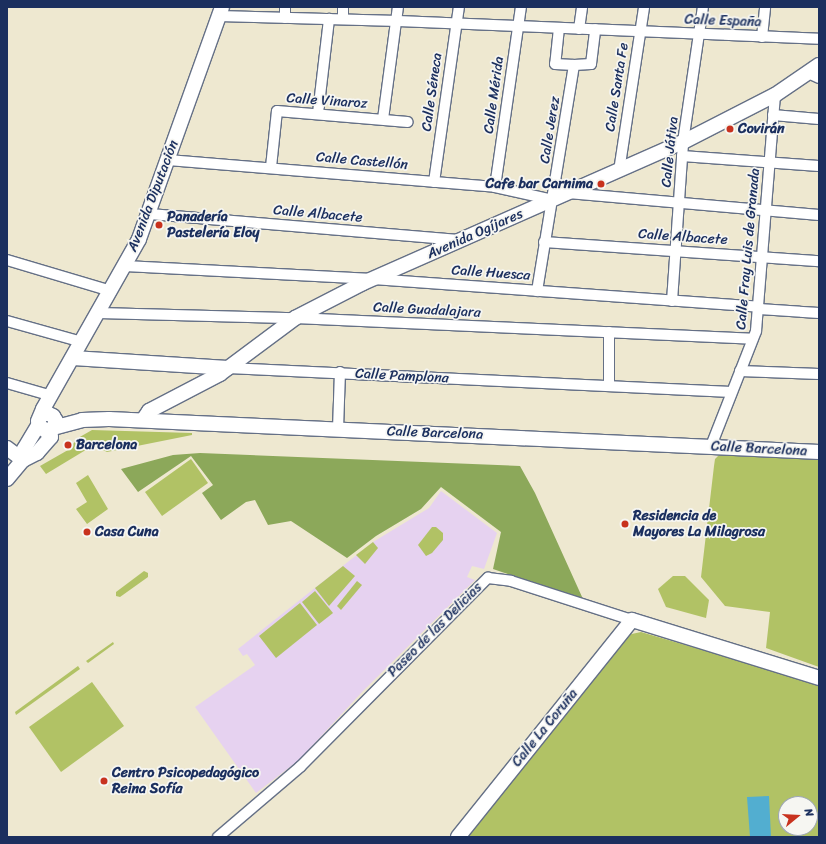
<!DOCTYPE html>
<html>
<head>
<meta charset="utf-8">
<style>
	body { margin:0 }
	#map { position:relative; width:826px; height:844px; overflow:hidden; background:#eee8d0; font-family:Sriracha,sans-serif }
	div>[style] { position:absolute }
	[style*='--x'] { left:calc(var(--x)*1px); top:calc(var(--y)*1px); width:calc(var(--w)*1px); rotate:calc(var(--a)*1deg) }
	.built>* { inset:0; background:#e6d2f0 }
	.green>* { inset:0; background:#b1c265 }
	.forest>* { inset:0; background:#8ca85a }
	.water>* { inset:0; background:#52aed0 }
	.roads { filter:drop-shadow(1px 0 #657086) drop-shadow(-1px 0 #657086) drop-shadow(0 1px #657086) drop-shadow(0 -1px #657086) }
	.street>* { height:10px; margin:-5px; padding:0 5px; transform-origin:5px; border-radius:5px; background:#fff }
	.secondary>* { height:14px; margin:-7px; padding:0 7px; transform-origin:7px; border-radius:7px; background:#fff }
	.dots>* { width:11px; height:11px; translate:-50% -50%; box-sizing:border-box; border:2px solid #f6f6f2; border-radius:50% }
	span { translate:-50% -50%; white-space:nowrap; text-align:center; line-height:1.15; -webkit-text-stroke:3.5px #f6f6f2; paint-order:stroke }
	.street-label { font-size:14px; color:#1b2f5e }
	.poi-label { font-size:14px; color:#1b2f5e; font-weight:700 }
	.left { translate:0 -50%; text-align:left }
	.right { translate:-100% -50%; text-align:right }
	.frame { position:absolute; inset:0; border:8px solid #1b2f5e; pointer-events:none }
	.north { position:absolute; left:778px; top:796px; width:40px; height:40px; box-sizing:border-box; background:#f6f6f2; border:1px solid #9ea6b7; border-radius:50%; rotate:72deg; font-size:11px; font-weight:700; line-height:16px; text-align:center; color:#1b2f5e }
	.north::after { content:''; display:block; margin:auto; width:14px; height:18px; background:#c8321e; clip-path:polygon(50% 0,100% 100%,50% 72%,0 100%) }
</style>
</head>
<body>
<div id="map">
	<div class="built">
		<i style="clip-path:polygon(441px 491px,497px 533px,484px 569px,472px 566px,467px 577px,475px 580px,363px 691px,299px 760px,256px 793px,195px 707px,255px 665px,247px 654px,243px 656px,238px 649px,373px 542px,429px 508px)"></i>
	</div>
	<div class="green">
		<i style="clip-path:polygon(92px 430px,192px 433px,192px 435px,107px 452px,99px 448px,89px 448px,46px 474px,40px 466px,68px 450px,78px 438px)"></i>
		<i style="clip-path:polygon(722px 452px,819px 460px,819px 667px,766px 648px,770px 612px,725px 606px,701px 577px,714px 466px,715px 459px)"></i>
		<i style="clip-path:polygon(191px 459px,208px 483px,162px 516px,145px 492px)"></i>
		<i style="clip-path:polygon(88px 475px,108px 509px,87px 524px,76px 509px,87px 502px,76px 483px)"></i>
		<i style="clip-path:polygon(432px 527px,436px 527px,443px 533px,443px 540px,432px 553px,426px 556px,418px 545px)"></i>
		<i style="clip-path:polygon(373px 542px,378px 548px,365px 564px,356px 555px)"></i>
		<i style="clip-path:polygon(343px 566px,355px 576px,329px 606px,315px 588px)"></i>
		<i style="clip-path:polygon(144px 571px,148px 573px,148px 577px,120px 597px,116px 596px,116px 592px)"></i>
		<i style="clip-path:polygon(673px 576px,685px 576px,709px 600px,706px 618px,666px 607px,658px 589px)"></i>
		<i style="clip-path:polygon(357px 581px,362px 585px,341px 610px,337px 606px)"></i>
		<i style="clip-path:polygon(315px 591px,333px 613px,319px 624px,302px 602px)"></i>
		<i style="clip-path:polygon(300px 603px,317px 625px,276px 658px,259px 636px)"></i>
		<i style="clip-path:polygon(evenodd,641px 632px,819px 684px,819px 837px,465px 837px,627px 635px,641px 632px,786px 804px,810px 804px,810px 828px,786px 828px,786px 804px)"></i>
		<i style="clip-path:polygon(113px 642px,114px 644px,88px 663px,86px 661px)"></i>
		<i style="clip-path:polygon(78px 666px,80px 669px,16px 715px,15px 712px)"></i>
		<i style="clip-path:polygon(92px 682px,124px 726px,61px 772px,29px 727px)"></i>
	</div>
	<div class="forest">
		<i style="clip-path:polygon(200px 453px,520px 466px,535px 493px,583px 599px,493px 569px,501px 532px,441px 487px,421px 509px,376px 536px,347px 558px,291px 521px,268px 525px,255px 500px,246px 502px,221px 520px,202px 493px,213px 485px,191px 456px,138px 492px,121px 469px,173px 455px)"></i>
	</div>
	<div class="water">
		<i style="clip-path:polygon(769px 796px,771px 837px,750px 837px,747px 797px)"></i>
	</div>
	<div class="roads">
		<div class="street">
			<i style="--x:219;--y:16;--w:179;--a:1.6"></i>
			<i style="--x:398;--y:21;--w:421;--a:2.4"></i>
			<i style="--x:285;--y:18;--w:11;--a:-90"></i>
			<i style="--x:343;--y:19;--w:12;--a:-90"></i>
			<i style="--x:559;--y:28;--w:36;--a:96"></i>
			<i style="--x:555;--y:64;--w:19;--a:3"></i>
			<i style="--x:574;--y:65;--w:17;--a:-3"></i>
			<i style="--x:591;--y:64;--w:35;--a:-83"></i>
			<i style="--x:579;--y:29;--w:22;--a:-82"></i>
			<i style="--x:762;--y:37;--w:30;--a:-84"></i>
			<i style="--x:808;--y:73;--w:12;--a:24"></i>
			<i style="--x:318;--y:113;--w:95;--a:-83.3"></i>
			<i style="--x:773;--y:115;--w:46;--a:5"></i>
			<i style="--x:383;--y:119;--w:113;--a:-82.4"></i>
			<i style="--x:682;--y:156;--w:137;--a:4.2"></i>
			<i style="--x:168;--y:160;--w:328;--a:4.7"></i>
			<i style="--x:495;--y:187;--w:59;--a:12.6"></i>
			<i style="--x:271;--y:167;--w:56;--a:-83.9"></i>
			<i style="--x:277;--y:111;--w:131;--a:4.8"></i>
			<i style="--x:619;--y:171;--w:166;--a:-81.3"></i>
			<i style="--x:434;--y:182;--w:177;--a:-81.9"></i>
			<i style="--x:495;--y:187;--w:182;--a:-81.8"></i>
			<i style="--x:568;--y:193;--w:252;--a:5"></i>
			<i style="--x:150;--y:214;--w:310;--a:4.8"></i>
			<i style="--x:544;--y:242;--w:276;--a:4"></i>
			<i style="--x:7;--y:260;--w:109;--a:16.6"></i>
			<i style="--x:125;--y:266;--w:248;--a:3"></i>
			<i style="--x:373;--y:279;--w:387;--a:4.1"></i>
			<i style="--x:537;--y:291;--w:229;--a:-80.7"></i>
			<i style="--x:672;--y:301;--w:159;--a:-86"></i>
			<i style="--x:683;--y:142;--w:136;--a:-81.6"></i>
			<i style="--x:759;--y:309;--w:60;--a:3.8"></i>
			<i style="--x:99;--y:313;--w:196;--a:1.5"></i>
			<i style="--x:295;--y:318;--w:458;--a:2.6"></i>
			<i style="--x:7;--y:321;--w:78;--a:15.6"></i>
			<i style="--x:228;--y:368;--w:504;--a:2.73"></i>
			<i style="--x:740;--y:371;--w:79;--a:2.2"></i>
			<i style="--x:7;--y:383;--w:47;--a:16.1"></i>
			<i style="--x:609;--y:386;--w:54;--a:-90"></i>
			<i style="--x:338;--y:429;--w:57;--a:-88"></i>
			<i style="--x:711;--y:446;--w:123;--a:-68.6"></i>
			<i style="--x:756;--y:331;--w:237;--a:-85.4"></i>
			<i style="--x:218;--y:837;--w:108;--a:-40.5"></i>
			<i style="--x:300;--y:767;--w:267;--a:-45.2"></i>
			<i style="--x:488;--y:578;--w:23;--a:7"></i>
			<i style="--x:511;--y:581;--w:127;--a:17.9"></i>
		</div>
		<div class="secondary">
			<i style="--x:73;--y:358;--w:155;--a:3.7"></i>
			<i style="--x:41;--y:416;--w:7;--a:-27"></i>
			<i style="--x:47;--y:413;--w:7;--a:27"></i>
			<i style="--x:53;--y:416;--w:6;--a:59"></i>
			<i style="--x:56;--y:421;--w:8;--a:113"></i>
			<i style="--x:53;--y:428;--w:8;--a:157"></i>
			<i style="--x:46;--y:431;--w:8;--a:-140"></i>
			<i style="--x:40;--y:426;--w:5;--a:-112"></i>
			<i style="--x:38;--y:421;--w:13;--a:-67"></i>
			<i style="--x:43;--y:409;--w:195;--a:-60.5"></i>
			<i style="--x:139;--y:239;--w:246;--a:-70.3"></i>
			<i style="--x:143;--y:420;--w:11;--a:-56"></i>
			<i style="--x:149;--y:411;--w:80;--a:-27.5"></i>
			<i style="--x:220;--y:374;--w:94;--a:-36.7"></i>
			<i style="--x:295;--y:318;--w:76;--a:-27.2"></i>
			<i style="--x:363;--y:283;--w:350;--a:-23.8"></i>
			<i style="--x:683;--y:142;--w:103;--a:-27.1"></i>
			<i style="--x:775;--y:95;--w:53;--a:-34.3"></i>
			<i style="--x:53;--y:428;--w:30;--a:-15"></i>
			<i style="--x:82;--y:420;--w:27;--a:-2"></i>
			<i style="--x:109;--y:419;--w:711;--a:2.66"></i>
			<i style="--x:7;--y:448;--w:20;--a:37"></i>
			<i style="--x:23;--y:460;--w:11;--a:-85"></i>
			<i style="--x:24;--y:449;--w:29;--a:-59"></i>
			<i style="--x:7;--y:479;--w:25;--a:-50"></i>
			<i style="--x:23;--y:460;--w:16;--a:-27"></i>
			<i style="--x:37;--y:453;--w:21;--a:-49"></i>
			<i style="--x:51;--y:437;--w:7;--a:-98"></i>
			<i style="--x:458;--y:837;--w:278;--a:-51.3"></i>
			<i style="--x:632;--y:620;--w:196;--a:17.2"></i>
		</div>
	</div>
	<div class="dots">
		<i style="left:730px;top:129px;background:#c8321e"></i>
		<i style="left:601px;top:184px;background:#c8321e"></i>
		<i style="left:159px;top:225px;background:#c8321e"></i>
		<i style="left:68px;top:445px;background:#c8321e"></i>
		<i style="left:625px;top:524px;background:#c8321e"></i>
		<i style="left:87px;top:532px;background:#c8321e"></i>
		<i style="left:104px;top:781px;background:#c8321e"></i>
	</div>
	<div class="street-label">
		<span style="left:723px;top:21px;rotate:2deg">Calle España</span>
		<span style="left:617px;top:87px;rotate:-81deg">Calle Santa Fe</span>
		<span style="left:432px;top:92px;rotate:-82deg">Calle Séneca</span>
		<span style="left:494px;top:95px;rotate:-82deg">Calle Mérida</span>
		<span style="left:327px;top:101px;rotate:4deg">Calle Vinaroz</span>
		<span style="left:550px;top:130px;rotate:-81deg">Calle Jerez</span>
		<span style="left:670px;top:152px;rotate:-84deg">Calle Játiva</span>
		<span style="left:362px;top:161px;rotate:5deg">Calle Castellón</span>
		<span style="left:153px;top:196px;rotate:-69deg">Avenida Diputación</span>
		<span style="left:318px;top:214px;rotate:5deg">Calle Albacete</span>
		<span style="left:475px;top:234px;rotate:-24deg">Avenida Ogíjares</span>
		<span style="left:683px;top:237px;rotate:4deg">Calle Albacete</span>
		<span style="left:748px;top:249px;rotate:-85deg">Calle Fray Luis de Granada</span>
		<span style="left:491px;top:273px;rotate:4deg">Calle Huesca</span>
		<span style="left:427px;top:310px;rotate:3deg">Calle Guadalajara</span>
		<span style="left:402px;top:376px;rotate:3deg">Calle Pamplona</span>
		<span style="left:435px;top:433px;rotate:2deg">Calle Barcelona</span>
		<span style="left:759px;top:449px;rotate:3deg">Calle Barcelona</span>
		<span style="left:435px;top:630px;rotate:-45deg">Paseo de las Delicias</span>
		<span style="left:545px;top:728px;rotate:-51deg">Calle La Coruña</span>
	</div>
	<div class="poi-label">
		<span class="left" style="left:738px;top:129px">Covirán</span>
		<span class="right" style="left:593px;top:184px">Cafe bar Carnima</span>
		<span class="left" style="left:167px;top:225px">Panadería<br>Pastelería Eloy</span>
		<span class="left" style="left:76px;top:445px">Barcelona</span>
		<span class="left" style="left:633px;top:524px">Residencia de<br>Mayores La Milagrosa</span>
		<span class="left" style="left:95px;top:532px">Casa Cuna</span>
		<span class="left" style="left:112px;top:781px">Centro Psicopedagógico<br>Reina Sofía</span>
	</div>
	<div class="frame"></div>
	<div class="north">N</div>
</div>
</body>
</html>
